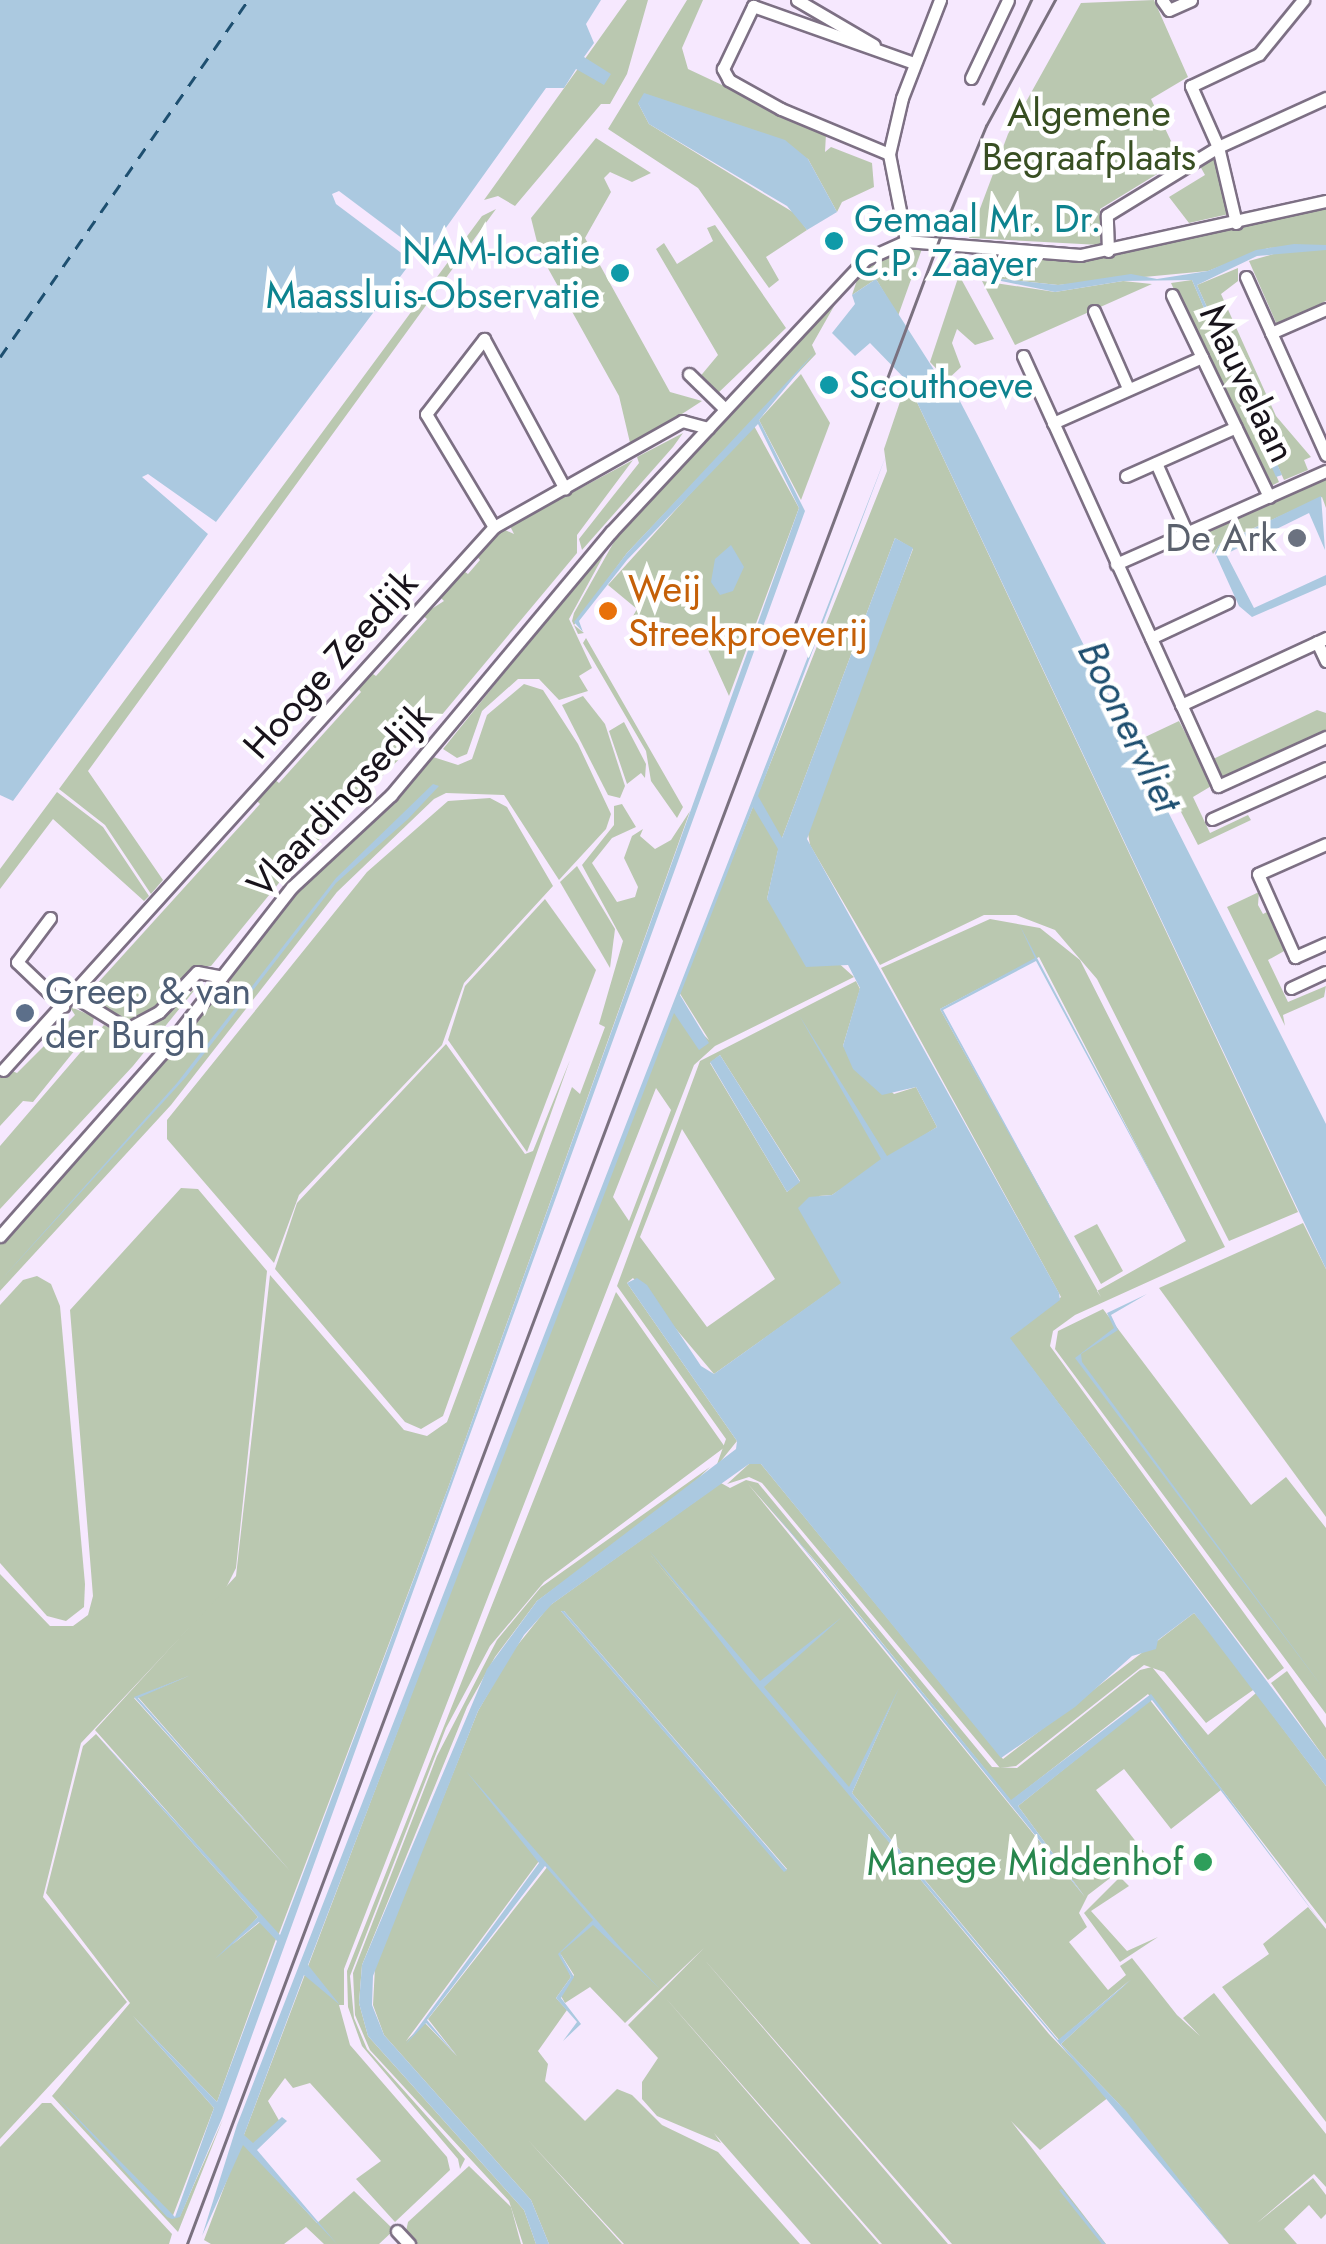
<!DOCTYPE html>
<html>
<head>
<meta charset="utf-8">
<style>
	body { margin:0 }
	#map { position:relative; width:1326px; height:2244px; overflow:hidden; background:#f6e8fe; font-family:Jost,sans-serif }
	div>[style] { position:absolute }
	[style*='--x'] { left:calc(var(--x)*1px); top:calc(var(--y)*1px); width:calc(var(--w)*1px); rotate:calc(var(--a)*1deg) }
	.green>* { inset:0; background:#bac8b0 }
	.water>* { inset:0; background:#abc9e0 }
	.stream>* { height:2.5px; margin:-1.25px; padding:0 1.25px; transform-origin:1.25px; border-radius:1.25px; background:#abc9e0 }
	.ferry>* { height:2.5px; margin-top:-1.25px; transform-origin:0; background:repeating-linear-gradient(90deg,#1e4f70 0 12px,transparent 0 22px) }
	.roads { filter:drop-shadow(2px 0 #7d7084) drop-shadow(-2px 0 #7d7084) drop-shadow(0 2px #7d7084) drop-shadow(0 -2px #7d7084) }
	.minor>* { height:11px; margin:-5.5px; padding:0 5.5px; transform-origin:5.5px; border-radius:5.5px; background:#fff }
	.tram>* { height:2.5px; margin:-1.25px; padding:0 1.25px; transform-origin:1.25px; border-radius:1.25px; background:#7a717f }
	.dots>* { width:28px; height:28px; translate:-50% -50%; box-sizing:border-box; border:5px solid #fff; border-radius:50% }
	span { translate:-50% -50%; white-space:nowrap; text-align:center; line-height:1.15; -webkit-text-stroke:9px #fff; paint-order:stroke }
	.park-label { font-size:38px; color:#384f22 }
	.culture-label { font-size:38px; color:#0d838f }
	.left { translate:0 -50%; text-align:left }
	.right { translate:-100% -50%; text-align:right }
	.street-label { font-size:38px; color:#18131b }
	.worship-label { font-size:38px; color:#5b616d }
	.food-label { font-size:38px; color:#c56008 }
	.service-label { font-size:38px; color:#4e5e75 }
	.leisure-label { font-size:38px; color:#27864d }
	.water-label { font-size:40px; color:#1e4f70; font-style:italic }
</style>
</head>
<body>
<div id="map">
	<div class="green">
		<i style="clip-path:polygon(627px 0,648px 0,627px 74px,610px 104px,601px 104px,515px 206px,498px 196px,484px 200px)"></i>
		<i style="clip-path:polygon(687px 0,703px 0,682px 48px,688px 69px,826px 134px,825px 152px,831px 147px,872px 163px,874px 187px,842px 202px,837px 212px,808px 159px,638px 103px,649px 124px,796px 214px,807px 230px,766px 257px,779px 280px,769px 288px,698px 188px,608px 129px)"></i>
		<i style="clip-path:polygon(1154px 0,1188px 77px,1151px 99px,1180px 160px,1100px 209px,1100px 245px,969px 238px,1008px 134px,1081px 3px)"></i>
		<i style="clip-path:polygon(596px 138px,651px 173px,632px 182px,610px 172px,604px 178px,611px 192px,585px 238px,670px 392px,702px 401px,631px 447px,619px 396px,540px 254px,531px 218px)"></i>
		<i style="clip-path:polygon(1214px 158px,1229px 214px,1189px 223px,1169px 197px,1205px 175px,1200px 166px)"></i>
		<i style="clip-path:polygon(1326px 207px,1326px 245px,1268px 248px,1208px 271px,1058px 285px,982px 277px,981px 252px,1054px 261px,1109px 257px)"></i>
		<i style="clip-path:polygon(496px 209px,88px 771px,163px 880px,151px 894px,105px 825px,59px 789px,482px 216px)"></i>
		<i style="clip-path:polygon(715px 225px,786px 328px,716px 395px,698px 379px,718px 355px,656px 249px,664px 243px,677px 264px,713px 241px,707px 228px)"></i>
		<i style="clip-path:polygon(901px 246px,923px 246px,898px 316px,876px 279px,852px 295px,860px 271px)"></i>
		<i style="clip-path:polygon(1291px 249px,1326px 250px,1326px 301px,1277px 325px,1249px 261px)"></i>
		<i style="clip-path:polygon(1238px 268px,1238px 281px,1221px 294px,1276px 416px,1311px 457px,1304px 460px,1308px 470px,1284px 480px,1197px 285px)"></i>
		<i style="clip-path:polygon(959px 275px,994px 339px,975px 345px,957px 329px,952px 343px,961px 367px,947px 380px,930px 362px)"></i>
		<i style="clip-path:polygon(1192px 280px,1279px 482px,1267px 488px,1171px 283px)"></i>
		<i style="clip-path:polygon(982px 281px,1055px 292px,1123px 281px,1152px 284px,1015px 345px)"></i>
		<i style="clip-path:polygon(846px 285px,812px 345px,816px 354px,627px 553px,574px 625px,584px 633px,578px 634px,572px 621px,574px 613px,624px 524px)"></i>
		<i style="clip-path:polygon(801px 374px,830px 423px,801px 500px,759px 420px)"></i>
		<i style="clip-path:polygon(evenodd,907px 381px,1298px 1212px,1229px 1241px,1097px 979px,1055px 930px,1016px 915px,984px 915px,880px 965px,810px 845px,807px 828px,913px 549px,895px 538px,779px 846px,767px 899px,854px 977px,715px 1046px,694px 1065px,344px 1969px,344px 2005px,339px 2005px,350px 2045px,447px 2157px,450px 2170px,395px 2222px,356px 2179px,381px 2161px,310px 2083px,293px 2088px,285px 2078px,268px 2101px,281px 2124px,251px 2152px,317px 2223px,354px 2191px,394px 2230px,379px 2244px,324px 2244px,306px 2227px,284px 2244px,211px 2244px,204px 2240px,673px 1006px,709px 1040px,679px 992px,887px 471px,884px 449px,907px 381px,656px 1088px,671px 1110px,629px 1221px,613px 1197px,656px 1088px)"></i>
		<i style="clip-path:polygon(753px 424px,799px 508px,729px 696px,704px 641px,682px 627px,633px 616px,637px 609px,608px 585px)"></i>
		<i style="clip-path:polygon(683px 433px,673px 447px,582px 550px,579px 539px,639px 463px,637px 457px)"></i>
		<i style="clip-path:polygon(633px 460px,577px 535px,577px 553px,435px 723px,292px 867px,211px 966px,196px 966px,163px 1003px,129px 1024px,86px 999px,90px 983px,95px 986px,260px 804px,255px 799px,274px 779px,279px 783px,361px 692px,356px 686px,370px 672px,376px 676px,427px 619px,422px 615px,444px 601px,439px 596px,461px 569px,468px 574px,480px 560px,476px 555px,491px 538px,505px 530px,514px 534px,510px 526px)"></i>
		<i style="clip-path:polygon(1326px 478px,1326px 508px,1322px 497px,1221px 543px,1213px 554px,1204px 534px)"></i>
		<i style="clip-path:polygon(613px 538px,569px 619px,592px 668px,579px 676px,588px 691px,559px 700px,539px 679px,518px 679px,482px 711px,467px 754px,457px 758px,443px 749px)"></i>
		<i style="clip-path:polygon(586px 638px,683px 807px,677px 818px,651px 781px,646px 751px,583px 643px)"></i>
		<i style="clip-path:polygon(524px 684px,543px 690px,578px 744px,611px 814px,606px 829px,559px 880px,504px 795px,446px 793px,434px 799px,337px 892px,171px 1105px,0 1291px,0 1242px,138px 1088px,302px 886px,430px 756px,458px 765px,472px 759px,487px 715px)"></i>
		<i style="clip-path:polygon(583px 696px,605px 724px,625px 786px,620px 798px,608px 795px,562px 705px)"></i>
		<i style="clip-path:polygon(1317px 710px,1326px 713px,1326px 733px,1220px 780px,1211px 760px)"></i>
		<i style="clip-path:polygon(1179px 721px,1213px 785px,1193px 797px,1210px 833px,1248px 815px,1251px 820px,1198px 845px,1143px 738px)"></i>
		<i style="clip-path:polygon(624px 722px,646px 764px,645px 778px,641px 773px,627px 784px,609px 731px)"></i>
		<i style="clip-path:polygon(57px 792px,103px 827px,149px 896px,144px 901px,53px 819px,0 889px,0 869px)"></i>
		<i style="clip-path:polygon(490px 798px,507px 807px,553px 886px,464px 983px,442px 1045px,299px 1195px,274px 1263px,167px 1139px,167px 1120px,367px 872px,448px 801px)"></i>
		<i style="clip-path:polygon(evenodd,622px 804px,636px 827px,612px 838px,592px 863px,617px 902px,635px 897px,638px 887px,624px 858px,632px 836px,643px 829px,640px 836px,655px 849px,671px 840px,690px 811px,448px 1488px,278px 1936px,95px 1730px,236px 1576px,270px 1275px,404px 1430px,427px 1436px,447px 1422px,572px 1087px,580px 1094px,605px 1027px,599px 1024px,623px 941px,582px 865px,614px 825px,614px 806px,622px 804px,191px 1675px,138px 1697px,291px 1872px,134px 1698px,191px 1675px)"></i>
		<i style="clip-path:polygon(577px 866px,615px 929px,610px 968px,560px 882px)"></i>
		<i style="clip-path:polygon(1259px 892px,1258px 905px,1263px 914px,1269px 911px,1286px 950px,1268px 960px,1288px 1002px,1326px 986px,1324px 997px,1283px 1015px,1285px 1026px,1227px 907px)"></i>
		<i style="clip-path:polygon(545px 899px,596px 970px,527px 1152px,448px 1040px,465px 986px)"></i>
		<i style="clip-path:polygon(evenodd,990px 919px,1040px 928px,1080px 960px,1225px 1247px,1075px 1315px,1053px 1331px,1050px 1346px,1284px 1668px,1268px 1680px,1009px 1338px,1061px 1297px,881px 968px,990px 919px,1039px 957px,1186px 1241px,1097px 1291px,1101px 1297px,940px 1009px,1039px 957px)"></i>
		<i style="clip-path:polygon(evenodd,856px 981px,860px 989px,843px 1046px,894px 1094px,916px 1087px,937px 1127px,832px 1195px,819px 1196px,842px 1283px,714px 1374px,633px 1278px,627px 1283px,737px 1441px,716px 1467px,726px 1439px,617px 1286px,700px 1061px,856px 981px,720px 1055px,800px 1181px,787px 1192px,710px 1063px,720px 1055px,856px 981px,682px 1129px,775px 1279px,707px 1327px,640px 1237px,682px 1129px)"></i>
		<i style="clip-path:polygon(197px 987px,133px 1066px,0 1209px,0 1146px,104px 1025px,124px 1035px,142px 1031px)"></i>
		<i style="clip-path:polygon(69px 1006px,94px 1017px,92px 1029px,33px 1102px,23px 1101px,0 1126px,0 1066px,17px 1073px,75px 1015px)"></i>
		<i style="clip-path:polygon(446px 1044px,525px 1154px,533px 1151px,570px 1060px,443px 1416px,421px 1429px,405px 1422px,275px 1269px,297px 1203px)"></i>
		<i style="clip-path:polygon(181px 1188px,198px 1189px,267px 1271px,236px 1568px,225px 1590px,81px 1743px,43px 1897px,127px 2002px,0 2139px,0 1574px,50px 1626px,73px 1626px,88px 1615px,93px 1596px,70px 1310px)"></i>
		<i style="clip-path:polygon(1303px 1223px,1326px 1269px,1326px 1517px,1159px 1288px)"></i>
		<i style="clip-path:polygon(1097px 1224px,1123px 1271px,1101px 1284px,1074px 1236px)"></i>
		<i style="clip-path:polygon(37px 1276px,51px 1284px,60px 1306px,85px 1584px,84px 1607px,66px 1621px,47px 1616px,0 1563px,0 1305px,23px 1280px)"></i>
		<i style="clip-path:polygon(616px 1292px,725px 1447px,544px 1582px,490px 1646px,446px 1728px,350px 1976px,354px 2018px,367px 2049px,465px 2159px,460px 2169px,458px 2159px,362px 2046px,348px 2007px,347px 1971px)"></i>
		<i style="clip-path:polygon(1103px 1309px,1251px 1505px,1286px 1477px,1326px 1528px,1326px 1714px,1055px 1349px,1058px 1331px)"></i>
		<i style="clip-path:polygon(749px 1464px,761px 1464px,1003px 1759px,1194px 1613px,1256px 1688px,1206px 1723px,1164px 1672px,1144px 1665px,1016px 1766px,1000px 1768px,762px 1483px,749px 1477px,727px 1484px)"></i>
		<i style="clip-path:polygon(710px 1467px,676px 1500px,537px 1601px,495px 1657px,467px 1707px,362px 1965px,359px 2003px,368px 2036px,524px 2210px,536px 2244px,523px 2244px,509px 2201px,370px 2050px,355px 2015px,353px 1973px,437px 1756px,497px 1640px,541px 1587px)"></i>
		<i style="clip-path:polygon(evenodd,746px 1480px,758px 1483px,992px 1767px,1017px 1768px,1140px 1670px,1152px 1667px,1208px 1735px,1256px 1693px,1326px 1786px,1326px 1924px,1148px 1694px,1011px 1801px,818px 1564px,748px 1484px,1085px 1897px,1018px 1806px,1150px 1700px,1221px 1790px,1171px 1829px,1124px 1769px,1096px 1790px,1144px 1852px,1088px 1895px,1079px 1913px,1087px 1927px,1069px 1942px,1108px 1990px,1126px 1975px,1120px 1966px,1132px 1958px,1177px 2015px,1200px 2036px,1183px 2018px,1214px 1993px,1326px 2134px,1326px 2187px,1314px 2174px,1257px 2223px,1313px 2178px,1326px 2195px,1326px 2214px,1321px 2219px,1309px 2205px,1284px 2229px,1297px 2244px,1229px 2244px,1119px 2104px,1061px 2044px,1130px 1980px,1059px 2040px,852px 1793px,893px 1701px,849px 1792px,647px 1551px,1049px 2034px,1109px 2097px,1040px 2150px,1011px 2121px,1106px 2244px,952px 2244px,703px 1958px,948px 2244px,882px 2244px,663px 1995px,879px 2244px,811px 2244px,714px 2133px,721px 2143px,657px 2116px,642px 2099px,642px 2082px,658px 2058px,628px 2025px,704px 1948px,625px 2023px,590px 1987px,565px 2003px,561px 1996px,574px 1975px,560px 1953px,571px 1977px,556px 1998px,567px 2010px,538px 2051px,548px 2064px,545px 2081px,585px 2121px,617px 2089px,632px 2095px,662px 2125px,718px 2152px,800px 2244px,624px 2244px,528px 2140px,622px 2244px,549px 2244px,531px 2200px,384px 2035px,373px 2005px,375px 1967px,478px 1711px,512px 1652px,549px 1606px,721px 1483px,730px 1488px,746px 1480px,561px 1611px,564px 1611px,787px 1869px,784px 1871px,561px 1611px,746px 1480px,539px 1861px,548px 1866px,428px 2019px,457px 2056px,425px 2023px,406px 2041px,539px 1861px)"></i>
		<i style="clip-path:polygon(1287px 1671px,1326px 1728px,1326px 1760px,1271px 1683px)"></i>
		<i style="clip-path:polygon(96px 1734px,258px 1917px,233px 1944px,260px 1922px,276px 1939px,217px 2102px,133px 2016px,214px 2108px,172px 2218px,180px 2216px,223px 2119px,178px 2232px,52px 2096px,130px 2003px,46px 1893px,83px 1746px)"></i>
		<i style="clip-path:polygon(1120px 1877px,1129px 1886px,1091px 1911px,1127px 1951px,1158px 1937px,1120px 1962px,1084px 1913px)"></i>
		<i style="clip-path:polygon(1308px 1907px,1326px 1929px,1326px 2122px,1222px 1987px,1269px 1954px,1263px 1944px)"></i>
		<i style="clip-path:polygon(42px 2103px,51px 2103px,172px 2234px,169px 2244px,0 2244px,0 2147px)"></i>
		<i style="clip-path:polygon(469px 2166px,511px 2207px,521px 2244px,412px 2244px,405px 2236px,408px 2222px)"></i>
	</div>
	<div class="water">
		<i style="clip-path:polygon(0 0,601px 0,586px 24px,594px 43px,584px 57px,611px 74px,604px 85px,576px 69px,564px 88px,546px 88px,430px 250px,415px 248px,339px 191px,332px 194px,336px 204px,412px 261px,216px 522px,148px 474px,142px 477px,208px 534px,13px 801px,0 795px)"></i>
		<i style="clip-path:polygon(644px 93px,785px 140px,808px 159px,837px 212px,807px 230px,787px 206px,649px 124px,638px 103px)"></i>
		<i style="clip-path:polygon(1294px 244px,1326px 245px,1326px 250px,1257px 256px,1197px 285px,1282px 475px,1276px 477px,1192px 280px,1123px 281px,1055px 292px,982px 277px,1058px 285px,1131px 274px,1157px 279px,1208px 271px,1256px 250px)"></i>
		<i style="clip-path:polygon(876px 279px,936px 373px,950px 382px,977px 434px,1326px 1124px,1326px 1269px,907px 381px,870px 343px,855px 356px,832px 333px,855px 304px,852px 295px)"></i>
		<i style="clip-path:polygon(815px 352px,759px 420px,805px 511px,222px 2118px,180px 2217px,172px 2219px,167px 2217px,57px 2097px,175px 2217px,214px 2108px,133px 2016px,217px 2102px,277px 1941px,259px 1922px,215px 1959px,258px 1917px,95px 1733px,280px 1935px,448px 1488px,799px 508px,758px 424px,627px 560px,579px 621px,583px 632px,574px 622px,627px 553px)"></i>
		<i style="clip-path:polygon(887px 453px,758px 796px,782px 838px,895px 538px,913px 548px,807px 839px,1059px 1293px,1060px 1300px,1010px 1338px,1326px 1760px,1326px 1786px,1194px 1613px,1158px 1640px,1156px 1649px,1132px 1656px,1075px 1707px,1001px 1758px,761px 1464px,749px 1464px,552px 1604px,524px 1635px,478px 1711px,373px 1976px,372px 2005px,384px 2035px,531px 2200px,549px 2244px,536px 2244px,524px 2210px,368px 2036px,359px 2003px,362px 1965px,487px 1669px,537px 1601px,736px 1449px,737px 1441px,627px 1283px,637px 1278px,647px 1285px,701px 1366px,714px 1374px,841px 1283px,798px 1208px,809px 1197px,832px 1195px,881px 1159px,799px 1015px,887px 1156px,937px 1127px,916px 1087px,882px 1095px,853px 1069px,843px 1046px,860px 988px,848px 965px,806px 967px,767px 899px,778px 849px,753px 807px,680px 995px,709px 1043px,699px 1050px,674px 1013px,308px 1965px,340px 2005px,304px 1975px,244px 2135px,253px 2143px,282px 2117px,287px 2121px,257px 2150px,337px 2244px,243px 2145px,202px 2236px,237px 2125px)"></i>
		<i style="clip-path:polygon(1321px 496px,1325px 550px,1309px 513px,1226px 554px,1254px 608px,1326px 575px,1326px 585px,1252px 617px,1239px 606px,1215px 553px,1219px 545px)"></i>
		<i style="clip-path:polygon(731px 545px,744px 567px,733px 591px,720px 595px,711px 582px,715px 559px)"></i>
		<i style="clip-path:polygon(433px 784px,439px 786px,408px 819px,336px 883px,186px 1077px,0 1281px,177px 1083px,336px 878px)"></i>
		<i style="clip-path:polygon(1019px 924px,1195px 1256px,1036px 961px,943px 1010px,1100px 1298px,940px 1009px,1035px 958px)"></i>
		<i style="clip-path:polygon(720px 1055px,800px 1182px,787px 1192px,710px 1062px)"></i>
		<i style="clip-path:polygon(1147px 1294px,1111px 1315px,1118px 1330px,1081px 1354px,1082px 1362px,1326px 1692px,1075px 1358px,1114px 1328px,1107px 1313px)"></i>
		<i style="clip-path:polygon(749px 1481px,1011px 1800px,1151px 1694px,1326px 1929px,1152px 1700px,1018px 1806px,1085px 1897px)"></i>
		<i style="clip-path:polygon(649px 1550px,760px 1681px,842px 1617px,764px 1687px,849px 1787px,899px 1688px,852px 1793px,1058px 2040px,1132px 1979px,1061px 2044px,1126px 2111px,1229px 2244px,744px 1671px)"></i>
		<i style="clip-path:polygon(561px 1611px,564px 1611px,787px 1870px,784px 1872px)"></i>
		<i style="clip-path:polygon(191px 1675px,138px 1698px,291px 1872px,134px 1697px)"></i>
		<i style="clip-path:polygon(466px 1771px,620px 1947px,660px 1989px,593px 1925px,560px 1953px,574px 1977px,561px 1998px,581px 2024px,563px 2041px,577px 2022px,556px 1998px,571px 1977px,558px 1954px,593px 1920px,545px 1866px,427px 2020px,457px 2056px,426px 2023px,406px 2044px,539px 1863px)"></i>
	</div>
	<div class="stream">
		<i style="--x:1061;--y:2190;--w:69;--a:51.5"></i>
	</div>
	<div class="ferry">
		<i style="--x:0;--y:357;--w:435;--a:-55.2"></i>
	</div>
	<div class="roads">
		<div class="minor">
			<i style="--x:797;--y:0;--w:89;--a:30.3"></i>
			<i style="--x:1162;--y:0;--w:12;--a:55"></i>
			<i style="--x:1169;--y:10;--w:24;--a:-24"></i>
			<i style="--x:971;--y:78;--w:86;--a:-64.6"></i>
			<i style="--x:889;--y:154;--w:117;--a:-157.4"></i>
			<i style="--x:781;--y:109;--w:60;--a:-150.9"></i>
			<i style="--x:729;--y:80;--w:13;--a:-119"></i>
			<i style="--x:723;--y:69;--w:70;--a:-64.5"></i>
			<i style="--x:753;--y:6;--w:171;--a:19.5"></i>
			<i style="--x:1236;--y:223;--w:78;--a:-103.3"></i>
			<i style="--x:1218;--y:147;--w:67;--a:-113.9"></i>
			<i style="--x:1191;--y:86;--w:75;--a:-25.2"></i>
			<i style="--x:1259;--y:54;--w:70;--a:-50.8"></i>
			<i style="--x:906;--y:241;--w:89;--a:-101.1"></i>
			<i style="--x:889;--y:154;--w:57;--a:-76.9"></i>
			<i style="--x:902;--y:98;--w:105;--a:-68.8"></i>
			<i style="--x:1108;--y:251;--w:36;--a:-92"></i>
			<i style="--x:1107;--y:215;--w:130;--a:-31.5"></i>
			<i style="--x:1218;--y:147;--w:119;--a:-24.4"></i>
			<i style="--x:1246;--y:277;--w:195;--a:65.8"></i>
			<i style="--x:1172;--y:295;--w:224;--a:64.3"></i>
			<i style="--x:1094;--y:311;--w:84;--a:66.2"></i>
			<i style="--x:1271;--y:333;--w:60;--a:-23.6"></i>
			<i style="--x:1023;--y:356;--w:472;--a:65.6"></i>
			<i style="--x:1218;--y:786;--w:119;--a:-24.4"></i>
			<i style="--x:689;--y:374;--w:50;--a:44.2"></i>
			<i style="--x:1053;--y:423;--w:163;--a:-23.9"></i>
			<i style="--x:1156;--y:463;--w:77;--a:66.1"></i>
			<i style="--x:1126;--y:476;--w:120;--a:-24"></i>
			<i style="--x:494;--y:527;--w:132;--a:-121"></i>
			<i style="--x:426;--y:414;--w:95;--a:-52.3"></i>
			<i style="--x:484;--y:339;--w:170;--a:61.6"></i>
			<i style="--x:1116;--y:564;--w:230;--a:-23.9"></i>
			<i style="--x:1151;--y:638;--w:85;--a:-25.1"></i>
			<i style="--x:1317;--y:642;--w:21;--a:65"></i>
			<i style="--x:1181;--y:705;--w:160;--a:-24.8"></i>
			<i style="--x:1212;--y:819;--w:125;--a:-24.1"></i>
			<i style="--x:1326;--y:844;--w:74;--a:156.2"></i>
			<i style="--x:1258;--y:874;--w:91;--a:66"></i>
			<i style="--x:1295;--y:957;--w:34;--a:-24"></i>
			<i style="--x:50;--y:918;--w:55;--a:126.9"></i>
			<i style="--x:17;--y:962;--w:64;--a:43.7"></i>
			<i style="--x:1291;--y:988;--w:38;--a:-25"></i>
			<i style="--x:72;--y:995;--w:65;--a:31.7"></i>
			<i style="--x:127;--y:1029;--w:36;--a:-28"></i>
			<i style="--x:159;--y:1012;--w:55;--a:-46.5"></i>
			<i style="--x:197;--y:972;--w:25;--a:11"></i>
			<i style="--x:3;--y:1070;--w:732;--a:-47.88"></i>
			<i style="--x:494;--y:527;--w:216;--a:-29.4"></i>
			<i style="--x:682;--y:421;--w:27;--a:15"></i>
			<i style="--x:0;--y:1236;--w:246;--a:-48.5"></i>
			<i style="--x:163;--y:1052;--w:209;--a:-52"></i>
			<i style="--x:292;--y:887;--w:135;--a:-42.9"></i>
			<i style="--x:391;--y:795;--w:343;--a:-50.1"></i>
			<i style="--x:611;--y:532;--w:374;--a:-47"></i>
			<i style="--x:866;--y:259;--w:44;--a:-24.2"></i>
			<i style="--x:906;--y:241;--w:175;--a:4.6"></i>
			<i style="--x:1080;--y:255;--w:252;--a:-12.4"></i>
			<i style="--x:397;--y:2231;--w:18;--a:47"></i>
		</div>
	</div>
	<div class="tram">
		<i style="--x:983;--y:104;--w:115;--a:-65.2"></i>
		<i style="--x:187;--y:2244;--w:2160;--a:-69.43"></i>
		<i style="--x:946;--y:222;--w:104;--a:-67.4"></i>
		<i style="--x:986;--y:126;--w:144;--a:-61.3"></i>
	</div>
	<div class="dots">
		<i style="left:834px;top:241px;background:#0f9aa8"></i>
		<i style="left:620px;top:273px;background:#0f9aa8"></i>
		<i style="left:829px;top:385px;background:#0f9aa8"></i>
		<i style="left:1297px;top:538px;background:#6b7280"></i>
		<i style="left:608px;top:611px;background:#e8710a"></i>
		<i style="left:25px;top:1013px;background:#5c6f8a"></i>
		<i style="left:1203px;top:1862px;background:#2e9e5b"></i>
	</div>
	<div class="park-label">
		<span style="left:1089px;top:135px">Algemene<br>Begraafplaats</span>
	</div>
	<div class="culture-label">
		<span class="left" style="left:854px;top:241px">Gemaal Mr. Dr.<br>C.P. Zaayer</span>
		<span class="right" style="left:600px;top:273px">NAM-locatie<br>Maassluis-Observatie</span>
		<span class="left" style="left:849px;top:385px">Scouthoeve</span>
	</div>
	<div class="street-label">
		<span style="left:1248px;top:383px;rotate:64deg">Mauvelaan</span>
		<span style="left:330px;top:664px;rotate:-48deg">Hooge Zeedijk</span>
		<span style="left:339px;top:800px;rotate:-47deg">Vlaardingsedijk</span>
	</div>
	<div class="worship-label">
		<span class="right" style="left:1277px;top:538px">De Ark</span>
	</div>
	<div class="food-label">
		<span class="left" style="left:628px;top:611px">Weij<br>Streekproeverij</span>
	</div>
	<div class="service-label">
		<span class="left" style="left:45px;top:1013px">Greep &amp; van<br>der Burgh</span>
	</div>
	<div class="leisure-label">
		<span class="right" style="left:1183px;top:1862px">Manege Middenhof</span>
	</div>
	<div class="water-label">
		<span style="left:1130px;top:726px;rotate:64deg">Boonervliet</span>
	</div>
</div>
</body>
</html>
